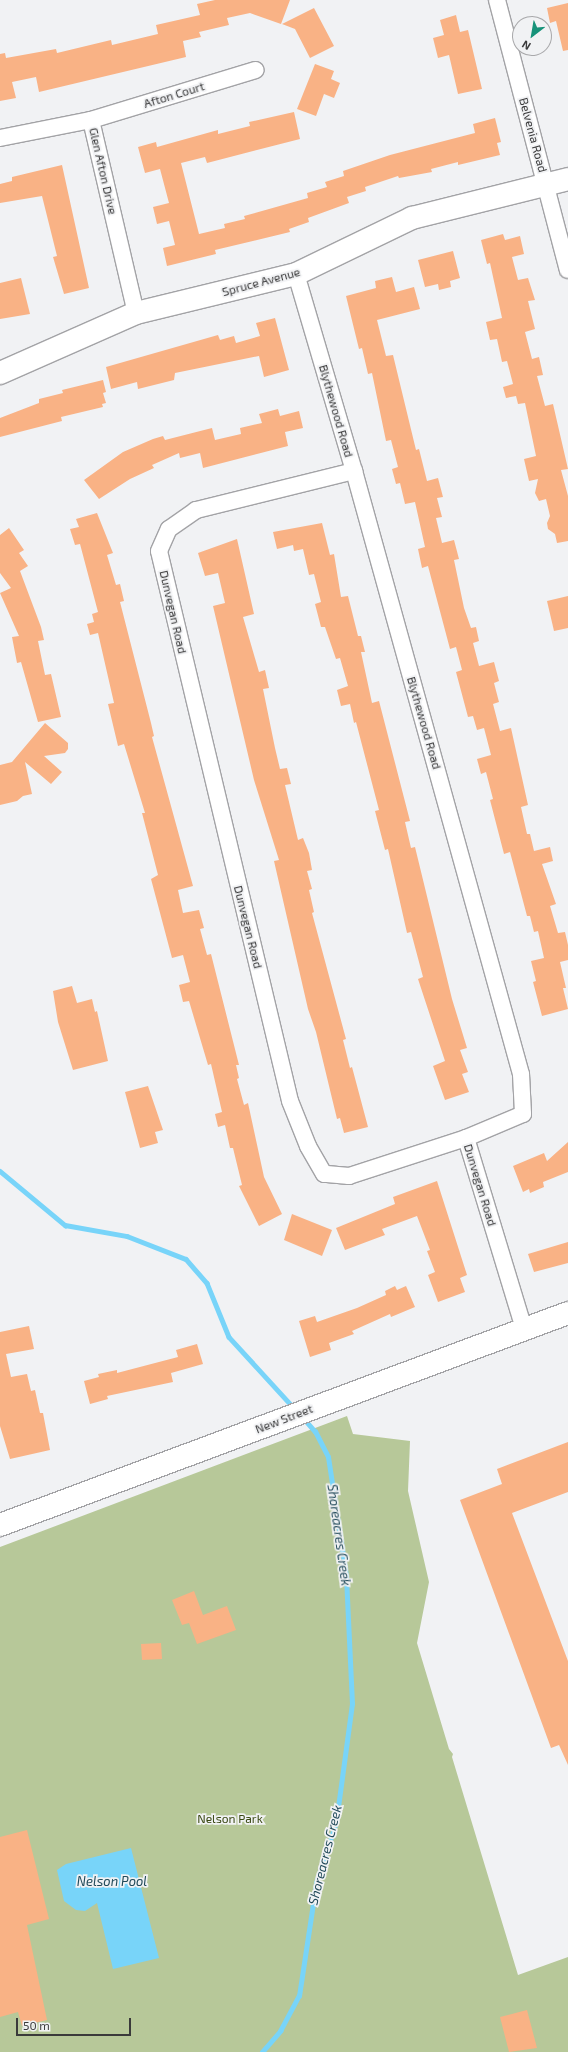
<!DOCTYPE html>
<html>
<head>
<meta charset="utf-8">
<style>
	body { margin:0 }
	#map { position:relative; width:568px; height:2052px; overflow:hidden; background:#f1f2f4; font-family:"Exo 2",sans-serif }
	div>[style] { position:absolute }
	[style*='--x'] { left:calc(var(--x)*1px); top:calc(var(--y)*1px); width:calc(var(--w)*1px); rotate:calc(var(--a)*1deg) }
	.green>* { inset:0; background:#b7c899 }
	.water>* { inset:0; background:#78d4f9 }
	.stream>* { height:4.5px; margin:-2.25px; padding:0 2.25px; transform-origin:2.25px; border-radius:2.25px; background:#78d4f9 }
	.building>* { inset:0; background:#f9b285 }
	.roads { filter:drop-shadow(1px 0 #a3a3a6) drop-shadow(-1px 0 #a3a3a6) drop-shadow(0 1px #a3a3a6) drop-shadow(0 -1px #a3a3a6) }
	.street>* { height:16px; margin:-8px; padding:0 8px; transform-origin:8px; border-radius:8px; background:#fff }
	.secondary>* { height:22px; margin:-11px; padding:0 11px; transform-origin:11px; border-radius:11px; background:#fff }
	span { translate:-50% -50%; white-space:nowrap; text-align:center; line-height:1.15; -webkit-text-stroke:3.5px #f1f2f4; paint-order:stroke }
	.street-label { font-size:12px; color:#3a3a3b }
	.park-label { font-size:12px; color:#394812 }
	.water-label { font-size:13px; color:#214a5a; font-style:italic }
	.north { position:absolute; left:512px; top:16px; width:40px; height:40px; box-sizing:border-box; background:#f1f2f4; border:1px solid #a8a8aa; border-radius:50%; rotate:211deg; font-size:11px; font-weight:700; line-height:16px; text-align:center; color:#3a3a3b }
	.north::after { content:''; display:block; margin:auto; width:14px; height:18px; background:#17937a; clip-path:polygon(50% 0,100% 100%,50% 72%,0 100%) }
	.scale { position:absolute; left:16px; top:2018px; width:115px; height:18px; box-sizing:border-box; border:2px solid #3a3a3b; border-top:0; padding-left:5px; font-size:12px; line-height:14px; white-space:nowrap; color:#3a3a3b; -webkit-text-stroke:3px #f1f2f4; paint-order:stroke }
</style>
</head>
<body>
<div id="map">
	<div class="green">
		<i style="clip-path:polygon(347px 1416px,353px 1434px,410px 1441px,408px 1491px,429px 1582px,417px 1643px,449px 1749px,453px 1754px,452px 1757px,518px 1975px,568px 1957px,568px 2052px,0 2052px,0 1547px)"></i>
	</div>
	<div class="water">
		<i style="clip-path:polygon(131px 1848px,159px 1958px,113px 1969px,97px 1903px,85px 1911px,76px 1910px,64px 1901px,57px 1870px,66px 1864px)"></i>
	</div>
	<div class="stream">
		<i style="--x:0;--y:1171;--w:85;--a:39.7"></i>
		<i style="--x:65;--y:1225;--w:63;--a:10.1"></i>
		<i style="--x:127;--y:1236;--w:63;--a:21.3"></i>
		<i style="--x:186;--y:1259;--w:32;--a:49"></i>
		<i style="--x:207;--y:1283;--w:58;--a:67.8"></i>
		<i style="--x:229;--y:1337;--w:96;--a:47.5"></i>
		<i style="--x:262;--y:2052;--w:28;--a:-49"></i>
		<i style="--x:280;--y:2031;--w:40;--a:-62"></i>
		<i style="--x:299;--y:1996;--w:114;--a:-81.4"></i>
		<i style="--x:316;--y:1883;--w:64;--a:-71.8"></i>
		<i style="--x:336;--y:1822;--w:119;--a:-82.3"></i>
		<i style="--x:352;--y:1704;--w:128;--a:-92.7"></i>
		<i style="--x:346;--y:1576;--w:120;--a:-98.6"></i>
		<i style="--x:328;--y:1457;--w:28;--a:-117"></i>
		<i style="--x:315;--y:1432;--w:18;--a:-131"></i>
	</div>
	<div class="building">
		<i style="clip-path:polygon(215px 0,290px 0,281px 24px,250px 13px,227px 18px,229px 25px,199px 32px,201px 37px,183px 41px,186px 57px,39px 92px,36px 77px,12px 82px,16px 98px,0 101px,0 54px,5px 53px,6px 58px,56px 49px,57px 53px,111px 40px,112px 45px,158px 34px,156px 25px,200px 15px,197px 4px)"></i>
		<i style="clip-path:polygon(568px 3px,568px 50px,563px 51px,556px 21px,550px 23px,547px 8px)"></i>
		<i style="clip-path:polygon(314px 8px,334px 46px,310px 58px,295px 29px,282px 24px)"></i>
		<i style="clip-path:polygon(456px 15px,460px 32px,468px 30px,482px 89px,458px 94px,449px 55px,438px 58px,433px 38px,444px 35px,440px 20px)"></i>
		<i style="clip-path:polygon(315px 64px,334px 71px,331px 79px,340px 83px,334px 98px,324px 94px,316px 116px,297px 109px)"></i>
		<i style="clip-path:polygon(294px 112px,300px 139px,207px 163px,205px 157px,181px 163px,199px 234px,225px 228px,224px 224px,245px 219px,244px 216px,308px 198px,307px 193px,327px 187px,325px 182px,344px 176px,343px 171px,390px 155px,475px 133px,473px 124px,495px 118px,501px 142px,497px 143px,500px 155px,458px 165px,458px 162px,431px 169px,432px 172px,399px 178px,398px 176px,365px 187px,366px 191px,347px 197px,349px 203px,308px 218px,309px 222px,289px 229px,290px 232px,215px 250px,216px 254px,167px 266px,163px 248px,175px 245px,169px 221px,157px 224px,153px 207px,169px 203px,160px 169px,145px 173px,138px 147px,156px 142px,157px 147px,218px 130px,218px 134px,250px 126px,249px 122px)"></i>
		<i style="clip-path:polygon(62px 165px,89px 288px,64px 294px,53px 257px,57px 256px,42px 196px,0 203px,0 184px,12px 181px,12px 177px)"></i>
		<i style="clip-path:polygon(503px 234px,505px 240px,520px 236px,524px 254px,512px 257px,518px 280px,528px 278px,535px 300px,528px 301px,535px 329px,525px 332px,532px 359px,539px 357px,543px 375px,537px 376px,545px 406px,553px 404px,568px 469px,561px 470px,568px 496px,568px 541px,557px 543px,555px 534px,548px 529px,547px 523px,550px 516px,546px 499px,539px 501px,535px 493px,538px 479px,529px 481px,524px 459px,536px 456px,525px 403px,518px 404px,516px 396px,506px 398px,503px 387px,513px 384px,507px 361px,502px 362px,497px 339px,490px 340px,486px 322px,502px 318px,490px 263px,487px 264px,481px 240px)"></i>
		<i style="clip-path:polygon(453px 251px,460px 278px,450px 281px,451px 287px,439px 290px,438px 284px,425px 287px,418px 260px)"></i>
		<i style="clip-path:polygon(392px 277px,396px 292px,414px 287px,420px 309px,377px 320px,386px 356px,393px 355px,416px 450px,419px 449px,427px 481px,438px 478px,443px 497px,437px 498px,442px 517px,436px 518px,442px 543px,454px 540px,459px 559px,454px 560px,464px 608px,471px 628px,476px 627px,479px 641px,473px 643px,479px 666px,494px 662px,499px 681px,494px 683px,499px 702px,493px 704px,500px 731px,511px 728px,528px 805px,521px 807px,527px 834px,530px 834px,534px 851px,550px 847px,553px 861px,542px 864px,556px 904px,550px 906px,558px 933px,565px 932px,568px 945px,568px 960px,560px 962px,566px 988px,563px 988px,568px 1009px,542px 1016px,533px 982px,536px 981px,531px 961px,544px 958px,538px 931px,534px 932px,530px 916px,527px 916px,510px 852px,504px 854px,490px 800px,493px 799px,486px 772px,481px 774px,477px 759px,491px 755px,484px 728px,477px 730px,473px 716px,468px 717px,456px 672px,462px 670px,456px 647px,450px 649px,428px 566px,422px 568px,418px 549px,425px 547px,415px 502px,405px 504px,400px 483px,396px 484px,392px 469px,398px 467px,391px 440px,386px 441px,372px 373px,368px 374px,362px 348px,359px 349px,346px 296px,376px 288px,375px 281px)"></i>
		<i style="clip-path:polygon(21px 278px,30px 314px,0 319px,0 283px)"></i>
		<i style="clip-path:polygon(275px 318px,289px 370px,264px 377px,259px 356px,175px 373px,174px 380px,138px 389px,137px 382px,111px 389px,106px 367px,218px 335px,220px 340px,234px 336px,236px 343px,260px 336px,256px 323px)"></i>
		<i style="clip-path:polygon(103px 380px,106px 392px,103px 393px,106px 403px,102px 404px,103px 407px,61px 417px,62px 421px,0 437px,0 418px,39px 403px,39px 399px,63px 393px,62px 390px)"></i>
		<i style="clip-path:polygon(278px 409px,280px 416px,299px 411px,303px 428px,285px 432px,288px 446px,203px 468px,200px 453px,180px 458px,179px 453px,152px 465px,154px 468px,130px 479px,99px 499px,84px 480px,123px 452px,153px 439px,163px 436px,165px 440px,212px 428px,215px 440px,241px 434px,240px 428px,262px 423px,259px 414px)"></i>
		<i style="clip-path:polygon(97px 513px,113px 553px,107px 555px,116px 585px,120px 584px,124px 601px,120px 602px,151px 723px,154px 736px,152px 737px,193px 886px,178px 890px,183px 913px,199px 910px,204px 928px,200px 929px,207px 955px,211px 954px,239px 1065px,236px 1065px,239px 1078px,237px 1079px,244px 1105px,248px 1103px,264px 1177px,282px 1214px,259px 1226px,239px 1186px,242px 1185px,233px 1148px,230px 1148px,225px 1125px,218px 1127px,215px 1114px,222px 1112px,211px 1064px,208px 1065px,189px 1001px,183px 1002px,179px 985px,190px 982px,183px 955px,172px 958px,151px 879px,158px 875px,142px 813px,145px 813px,124px 744px,118px 746px,108px 704px,114px 703px,98px 633px,90px 635px,87px 624px,94px 622px,92px 614px,98px 612px,80px 544px,75px 545px,70px 529px,79px 527px,76px 519px)"></i>
		<i style="clip-path:polygon(322px 523px,330px 555px,334px 554px,341px 597px,348px 596px,358px 636px,361px 636px,365px 652px,361px 652px,372px 703px,379px 701px,410px 821px,405px 822px,411px 848px,415px 847px,452px 999px,467px 1048px,460px 1050px,468px 1072px,462px 1074px,469px 1092px,445px 1100px,433px 1066px,445px 1061px,418px 979px,423px 977px,411px 932px,407px 933px,388px 849px,385px 850px,375px 811px,379px 810px,356px 722px,354px 723px,350px 704px,341px 706px,337px 690px,348px 686px,340px 658px,336px 659px,325px 627px,321px 627px,315px 604px,321px 602px,314px 574px,309px 575px,303px 549px,294px 551px,293px 545px,277px 549px,273px 532px)"></i>
		<i style="clip-path:polygon(9px 528px,24px 550px,19px 553px,28px 566px,20px 571px,41px 627px,44px 640px,38px 641px,45px 675px,51px 674px,61px 717px,38px 722px,21px 662px,17px 663px,12px 637px,19px 636px,0 593px,11px 588px,0 573px,0 535px)"></i>
		<i style="clip-path:polygon(237px 539px,254px 614px,243px 617px,259px 672px,265px 670px,269px 688px,263px 689px,275px 748px,280px 769px,287px 768px,291px 784px,285px 785px,298px 840px,303px 838px,309px 853px,312px 870px,307px 871px,312px 889px,309px 890px,314px 912px,312px 913px,346px 1039px,343px 1040px,350px 1068px,352px 1067px,368px 1127px,344px 1133px,340px 1118px,337px 1119px,316px 1032px,308px 1009px,274px 861px,279px 860px,254px 780px,213px 606px,225px 603px,218px 573px,205px 576px,198px 553px)"></i>
		<i style="clip-path:polygon(568px 596px,568px 628px,554px 631px,547px 601px)"></i>
		<i style="clip-path:polygon(45px 723px,68px 743px,68px 749px,65px 753px,44px 756px,62px 772px,51px 784px,25px 762px,32px 794px,23px 796px,17px 801px,0 805px,0 765px,12px 762px)"></i>
		<i style="clip-path:polygon(72px 986px,77px 1003px,92px 999px,95px 1012px,97px 1011px,108px 1061px,73px 1070px,58px 1022px,53px 991px)"></i>
		<i style="clip-path:polygon(148px 1086px,163px 1130px,155px 1132px,158px 1143px,140px 1148px,125px 1092px)"></i>
		<i style="clip-path:polygon(568px 1142px,568px 1172px,543px 1182px,544px 1187px,530px 1193px,529px 1189px,523px 1192px,513px 1166px,544px 1153px,547px 1161px)"></i>
		<i style="clip-path:polygon(437px 1181px,467px 1275px,460px 1278px,465px 1292px,438px 1302px,428px 1275px,435px 1272px,427px 1251px,430px 1250px,417px 1216px,382px 1229px,385px 1235px,345px 1250px,336px 1228px,395px 1204px,393px 1197px)"></i>
		<i style="clip-path:polygon(292px 1214px,332px 1230px,322px 1256px,284px 1240px)"></i>
		<i style="clip-path:polygon(568px 1242px,568px 1263px,534px 1272px,528px 1254px)"></i>
		<i style="clip-path:polygon(395px 1286px,397px 1290px,406px 1286px,415px 1307px,391px 1317px,390px 1314px,352px 1331px,354px 1334px,329px 1343px,331px 1350px,310px 1357px,299px 1321px,315px 1316px,317px 1322px,357px 1308px,386px 1295px,385px 1291px)"></i>
		<i style="clip-path:polygon(29px 1326px,34px 1349px,6px 1354px,11px 1377px,27px 1374px,31px 1391px,35px 1390px,40px 1413px,43px 1413px,50px 1450px,10px 1459px,0 1426px,0 1332px)"></i>
		<i style="clip-path:polygon(197px 1344px,203px 1364px,171px 1373px,173px 1382px,107px 1396px,108px 1399px,90px 1404px,84px 1381px,99px 1377px,98px 1374px,117px 1370px,117px 1373px,178px 1357px,176px 1350px)"></i>
		<i style="clip-path:polygon(568px 1442px,568px 1492px,512px 1513px,568px 1661px,568px 1765px,559px 1745px,551px 1748px,460px 1500px,502px 1484px,497px 1469px)"></i>
		<i style="clip-path:polygon(194px 1591px,203px 1615px,227px 1606px,236px 1630px,197px 1644px,189px 1623px,182px 1625px,172px 1600px)"></i>
		<i style="clip-path:polygon(161px 1643px,162px 1659px,142px 1660px,141px 1644px)"></i>
		<i style="clip-path:polygon(27px 1830px,49px 1919px,27px 1925px,47px 2020px,22px 2026px,18px 2012px,0 2017px,0 1837px)"></i>
		<i style="clip-path:polygon(527px 2010px,537px 2048px,509px 2052px,500px 2017px)"></i>
	</div>
	<div class="roads">
		<div class="street">
			<i style="--x:497;--y:0;--w:279;--a:75.3"></i>
			<i style="--x:91;--y:120;--w:198;--a:76.9"></i>
			<i style="--x:0;--y:138;--w:93;--a:-11.2"></i>
			<i style="--x:91;--y:120;--w:172;--a:-16.9"></i>
			<i style="--x:296;--y:274;--w:205;--a:73.6"></i>
			<i style="--x:354;--y:471;--w:626;--a:74.52"></i>
			<i style="--x:521;--y:1074;--w:40;--a:87.1"></i>
			<i style="--x:523;--y:1114;--w:62;--a:157.2"></i>
			<i style="--x:466;--y:1138;--w:123;--a:162"></i>
			<i style="--x:349;--y:1176;--w:25;--a:-175"></i>
			<i style="--x:324;--y:1174;--w:32;--a:-120"></i>
			<i style="--x:308;--y:1146;--w:48;--a:-111.8"></i>
			<i style="--x:290;--y:1101;--w:565;--a:-103.4"></i>
			<i style="--x:159;--y:551;--w:24;--a:-66"></i>
			<i style="--x:169;--y:529;--w:33;--a:-35"></i>
			<i style="--x:196;--y:510;--w:163;--a:-13.9"></i>
			<i style="--x:466;--y:1138;--w:200;--a:73.1"></i>
		</div>
		<div class="secondary">
			<i style="--x:0;--y:373;--w:149;--a:-23.8"></i>
			<i style="--x:136;--y:313;--w:165;--a:-13.7"></i>
			<i style="--x:296;--y:274;--w:129;--a:-25.8"></i>
			<i style="--x:412;--y:218;--w:161;--a:-14"></i>
			<i style="--x:0;--y:1525;--w:606;--a:-20.47"></i>
		</div>
	</div>
	<div class="street-label">
		<span style="left:174px;top:95px;rotate:-17deg">Afton Court</span>
		<span style="left:533px;top:135px;rotate:75deg">Belvenia Road</span>
		<span style="left:103px;top:171px;rotate:77deg">Glen Afton Drive</span>
		<span style="left:261px;top:282px;rotate:-15deg">Spruce Avenue</span>
		<span style="left:336px;top:411px;rotate:74deg">Blythewood Road</span>
		<span style="left:173px;top:612px;rotate:77deg">Dunvegan Road</span>
		<span style="left:424px;top:723px;rotate:74deg">Blythewood Road</span>
		<span style="left:248px;top:927px;rotate:76deg">Dunvegan Road</span>
		<span style="left:480px;top:1185px;rotate:73deg">Dunvegan Road</span>
		<span style="left:284px;top:1419px;rotate:-21deg">New Street</span>
	</div>
	<div class="park-label">
		<span style="left:230px;top:1819px">Nelson Park</span>
	</div>
	<div class="water-label">
		<span style="left:339px;top:1535px;rotate:82deg">Shoreacres Creek</span>
		<span style="left:325px;top:1855px;rotate:-76deg">Shoreacres Creek</span>
		<span style="left:112px;top:1881px">Nelson Pool</span>
	</div>
	<div class="north">N</div>
	<div class="scale">50 m</div>
</div>
</body>
</html>
